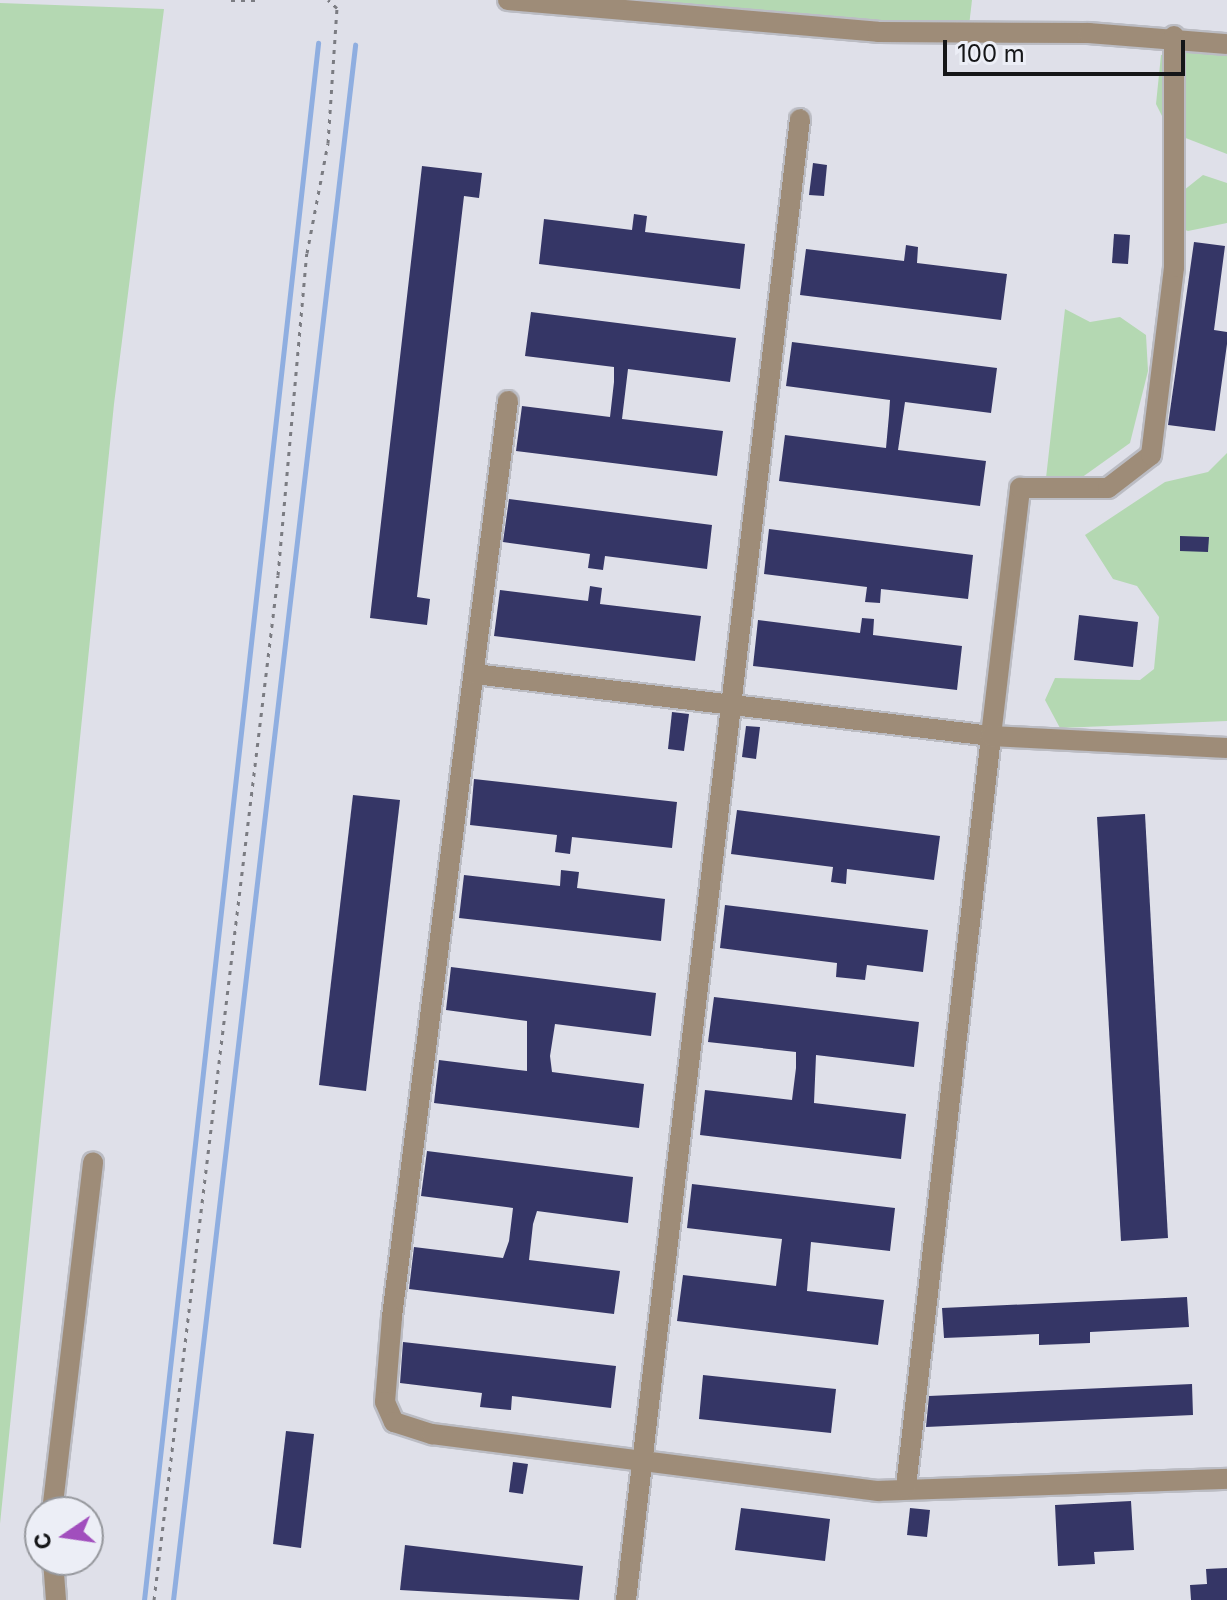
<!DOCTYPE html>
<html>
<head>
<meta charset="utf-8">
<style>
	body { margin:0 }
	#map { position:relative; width:1227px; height:1600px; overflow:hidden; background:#dfe0e9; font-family:Inter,sans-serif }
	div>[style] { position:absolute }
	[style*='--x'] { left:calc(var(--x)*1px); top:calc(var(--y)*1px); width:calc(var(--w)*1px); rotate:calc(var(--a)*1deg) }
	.green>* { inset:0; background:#b4d8b2 }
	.stream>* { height:5px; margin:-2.5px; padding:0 2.5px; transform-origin:2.5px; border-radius:2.5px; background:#8faee0 }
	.building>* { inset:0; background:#353666 }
	.path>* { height:3px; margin-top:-1.5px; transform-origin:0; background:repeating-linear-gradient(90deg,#7b7c82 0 4px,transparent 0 10px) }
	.roads { filter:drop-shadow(2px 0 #bbbcc3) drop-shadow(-2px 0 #bbbcc3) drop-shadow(0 2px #bbbcc3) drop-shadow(0 -2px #bbbcc3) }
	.minor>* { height:20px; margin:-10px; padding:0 10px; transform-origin:10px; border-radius:10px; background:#9e8c78 }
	span { translate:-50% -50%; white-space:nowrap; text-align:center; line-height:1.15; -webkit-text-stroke:8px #eceef6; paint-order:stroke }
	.north { position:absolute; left:24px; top:1496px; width:80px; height:80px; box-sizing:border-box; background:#eceef6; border:2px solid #96989d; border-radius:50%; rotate:257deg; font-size:22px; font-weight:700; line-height:32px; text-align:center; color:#151618 }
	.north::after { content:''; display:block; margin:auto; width:28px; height:36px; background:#a14ebd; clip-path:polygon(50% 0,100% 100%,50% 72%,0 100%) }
	.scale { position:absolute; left:943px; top:40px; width:242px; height:36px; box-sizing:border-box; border:4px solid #151618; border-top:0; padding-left:10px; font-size:24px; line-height:28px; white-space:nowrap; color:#151618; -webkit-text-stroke:6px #eceef6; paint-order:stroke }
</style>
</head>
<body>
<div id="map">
	<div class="green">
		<i style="clip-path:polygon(642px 0,972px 0,969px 26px,872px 24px)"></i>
		<i style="clip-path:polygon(0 3px,164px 9px,114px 404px,0 1524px)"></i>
		<i style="clip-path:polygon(1213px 47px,1227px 50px,1227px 154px,1170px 132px,1156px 104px,1161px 55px)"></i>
		<i style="clip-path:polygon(1203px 175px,1227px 183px,1227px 223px,1188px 231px,1166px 223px,1164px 206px)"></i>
		<i style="clip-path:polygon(1065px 309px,1090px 322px,1120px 317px,1146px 335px,1148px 371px,1130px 443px,1067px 488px,1046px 478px)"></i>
		<i style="clip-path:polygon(1227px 453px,1227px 721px,1060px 728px,1045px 700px,1055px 678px,1140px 680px,1154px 669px,1159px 617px,1137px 586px,1113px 579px,1085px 535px,1165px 482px,1208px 472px)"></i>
	</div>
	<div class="stream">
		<i style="--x:144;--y:1600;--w:1567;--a:-83.62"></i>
		<i style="--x:173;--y:1600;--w:1566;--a:-83.32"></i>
	</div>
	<div class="building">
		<i style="clip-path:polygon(813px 163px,827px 165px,824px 196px,809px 195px)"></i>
		<i style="clip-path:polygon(422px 166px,482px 173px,479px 198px,464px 196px,417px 597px,430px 599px,427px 625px,370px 618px)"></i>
		<i style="clip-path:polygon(634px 214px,647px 216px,645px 232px,745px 244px,740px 289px,539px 264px,544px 219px,632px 230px)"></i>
		<i style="clip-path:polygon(1114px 234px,1130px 235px,1128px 264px,1112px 263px)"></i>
		<i style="clip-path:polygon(1194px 242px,1225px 246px,1214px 330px,1227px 332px,1227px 344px,1215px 431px,1168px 425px)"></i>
		<i style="clip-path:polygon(906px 245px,918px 247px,917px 263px,1007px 274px,1001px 320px,800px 295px,806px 249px,904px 261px)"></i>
		<i style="clip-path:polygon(531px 312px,736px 338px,730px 382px,628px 369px,622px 419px,723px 431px,717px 476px,516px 451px,522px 406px,610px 417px,614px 382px,614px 367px,525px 356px)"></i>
		<i style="clip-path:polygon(792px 342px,997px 368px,991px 413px,905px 402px,898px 450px,986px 461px,980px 506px,779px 481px,785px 435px,886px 448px,889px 415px,890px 400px,786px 386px)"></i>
		<i style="clip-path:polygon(509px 499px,712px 525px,707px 569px,605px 556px,603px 570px,588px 568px,590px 554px,503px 542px)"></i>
		<i style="clip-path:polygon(769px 529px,973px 555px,968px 599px,881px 589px,880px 603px,865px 602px,867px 587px,764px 574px)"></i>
		<i style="clip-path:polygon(1180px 536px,1209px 537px,1208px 552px,1180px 551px)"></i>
		<i style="clip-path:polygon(590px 586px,602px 588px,600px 604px,701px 616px,695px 661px,494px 636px,500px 590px,588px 601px)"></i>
		<i style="clip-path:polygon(1079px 615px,1138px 622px,1133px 667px,1074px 660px)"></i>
		<i style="clip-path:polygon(862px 618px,874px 619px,873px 635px,962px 646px,957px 690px,753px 666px,758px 620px,860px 633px)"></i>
		<i style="clip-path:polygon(672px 712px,689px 714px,684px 751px,668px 749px)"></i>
		<i style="clip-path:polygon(746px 726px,760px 727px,756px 759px,742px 757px)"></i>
		<i style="clip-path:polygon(474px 779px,677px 802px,672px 848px,572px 837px,570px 854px,555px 852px,557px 835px,470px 825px)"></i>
		<i style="clip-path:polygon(353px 795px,400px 800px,366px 1091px,319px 1085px)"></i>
		<i style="clip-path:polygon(737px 810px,940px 836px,934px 880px,847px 869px,846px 884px,831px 882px,833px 867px,731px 854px)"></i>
		<i style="clip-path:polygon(1145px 814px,1168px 1238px,1121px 1241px,1097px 817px)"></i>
		<i style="clip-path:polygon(561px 870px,579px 872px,577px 888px,665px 899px,661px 941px,459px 918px,464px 875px,560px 886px)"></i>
		<i style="clip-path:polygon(725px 905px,928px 930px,923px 972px,867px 965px,865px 980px,836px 977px,837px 963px,720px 948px)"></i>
		<i style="clip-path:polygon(451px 967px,656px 993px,651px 1036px,555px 1024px,550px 1056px,552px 1072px,644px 1084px,639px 1128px,434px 1103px,439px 1060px,527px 1071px,527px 1021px,446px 1010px)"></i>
		<i style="clip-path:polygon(714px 997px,919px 1022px,914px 1067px,816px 1055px,814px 1103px,906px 1114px,901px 1159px,700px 1135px,705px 1090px,792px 1100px,796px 1068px,796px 1052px,708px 1042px)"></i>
		<i style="clip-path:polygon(427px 1151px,633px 1177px,628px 1223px,537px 1211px,533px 1224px,529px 1260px,620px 1271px,614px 1314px,409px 1289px,414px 1247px,503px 1258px,509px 1241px,513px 1208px,421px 1196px)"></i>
		<i style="clip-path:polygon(692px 1184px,895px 1208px,890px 1251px,811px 1242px,807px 1291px,884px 1300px,878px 1345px,677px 1321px,683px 1275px,776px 1286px,782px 1239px,687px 1228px)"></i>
		<i style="clip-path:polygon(1187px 1297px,1189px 1327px,1090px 1332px,1090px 1343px,1039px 1345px,1039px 1334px,944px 1338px,942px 1308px)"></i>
		<i style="clip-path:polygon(403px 1342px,616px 1366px,611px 1408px,512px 1396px,511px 1410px,480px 1407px,482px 1393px,400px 1383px)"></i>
		<i style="clip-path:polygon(703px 1375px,836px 1389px,831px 1433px,699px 1419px)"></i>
		<i style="clip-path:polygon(1192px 1384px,1193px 1415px,926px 1427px,929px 1396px)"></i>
		<i style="clip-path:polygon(286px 1431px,314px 1434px,301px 1548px,273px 1544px)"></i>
		<i style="clip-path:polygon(513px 1462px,528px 1464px,523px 1494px,509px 1492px)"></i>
		<i style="clip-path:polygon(1131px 1501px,1134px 1550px,1094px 1552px,1095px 1564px,1058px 1566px,1055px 1505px)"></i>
		<i style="clip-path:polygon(741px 1508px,830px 1519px,825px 1561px,735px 1550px)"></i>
		<i style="clip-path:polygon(910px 1508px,930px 1510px,927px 1537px,907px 1535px)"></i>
		<i style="clip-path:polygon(405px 1545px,583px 1566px,579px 1600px,400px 1590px)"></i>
		<i style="clip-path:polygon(1227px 1568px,1227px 1600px,1191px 1600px,1190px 1585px,1207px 1584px,1206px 1569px)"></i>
	</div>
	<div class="path">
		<i style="--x:231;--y:0;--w:30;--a:0"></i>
		<i style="--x:154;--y:1600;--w:1032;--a:-83.1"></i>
		<i style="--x:278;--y:575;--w:323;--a:-84.9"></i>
		<i style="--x:307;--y:253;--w:112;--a:-79.2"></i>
		<i style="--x:328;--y:143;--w:135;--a:-86.2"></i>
		<i style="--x:337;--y:8;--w:12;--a:-138"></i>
	</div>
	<div class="roads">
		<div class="minor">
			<i style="--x:508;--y:0;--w:371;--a:4.9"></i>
			<i style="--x:878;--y:32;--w:211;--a:0.3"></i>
			<i style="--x:1089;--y:33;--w:138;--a:4.6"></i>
			<i style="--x:508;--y:401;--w:923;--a:97.22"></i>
			<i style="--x:392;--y:1317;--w:85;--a:94.7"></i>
			<i style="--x:385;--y:1402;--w:22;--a:66"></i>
			<i style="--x:394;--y:1422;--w:40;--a:18"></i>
			<i style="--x:432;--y:1434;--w:450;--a:7.3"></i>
			<i style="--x:878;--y:1491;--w:349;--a:-2"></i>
			<i style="--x:475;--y:674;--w:520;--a:6.85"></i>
			<i style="--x:991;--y:736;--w:250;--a:-83.3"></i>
			<i style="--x:1020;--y:488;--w:88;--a:0"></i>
			<i style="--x:1108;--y:488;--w:54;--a:-37.5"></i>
			<i style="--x:1151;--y:455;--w:189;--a:-83"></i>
			<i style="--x:1174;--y:267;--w:231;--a:-90"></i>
			<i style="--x:906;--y:1487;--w:756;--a:-83.54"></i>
			<i style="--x:991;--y:736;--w:236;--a:2.9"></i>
			<i style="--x:52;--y:1512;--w:352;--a:-83.3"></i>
			<i style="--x:53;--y:1560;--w:40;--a:85.7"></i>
			<i style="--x:626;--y:1600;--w:1491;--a:-83.3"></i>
		</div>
	</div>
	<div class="north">С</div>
	<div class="scale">100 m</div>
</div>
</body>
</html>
